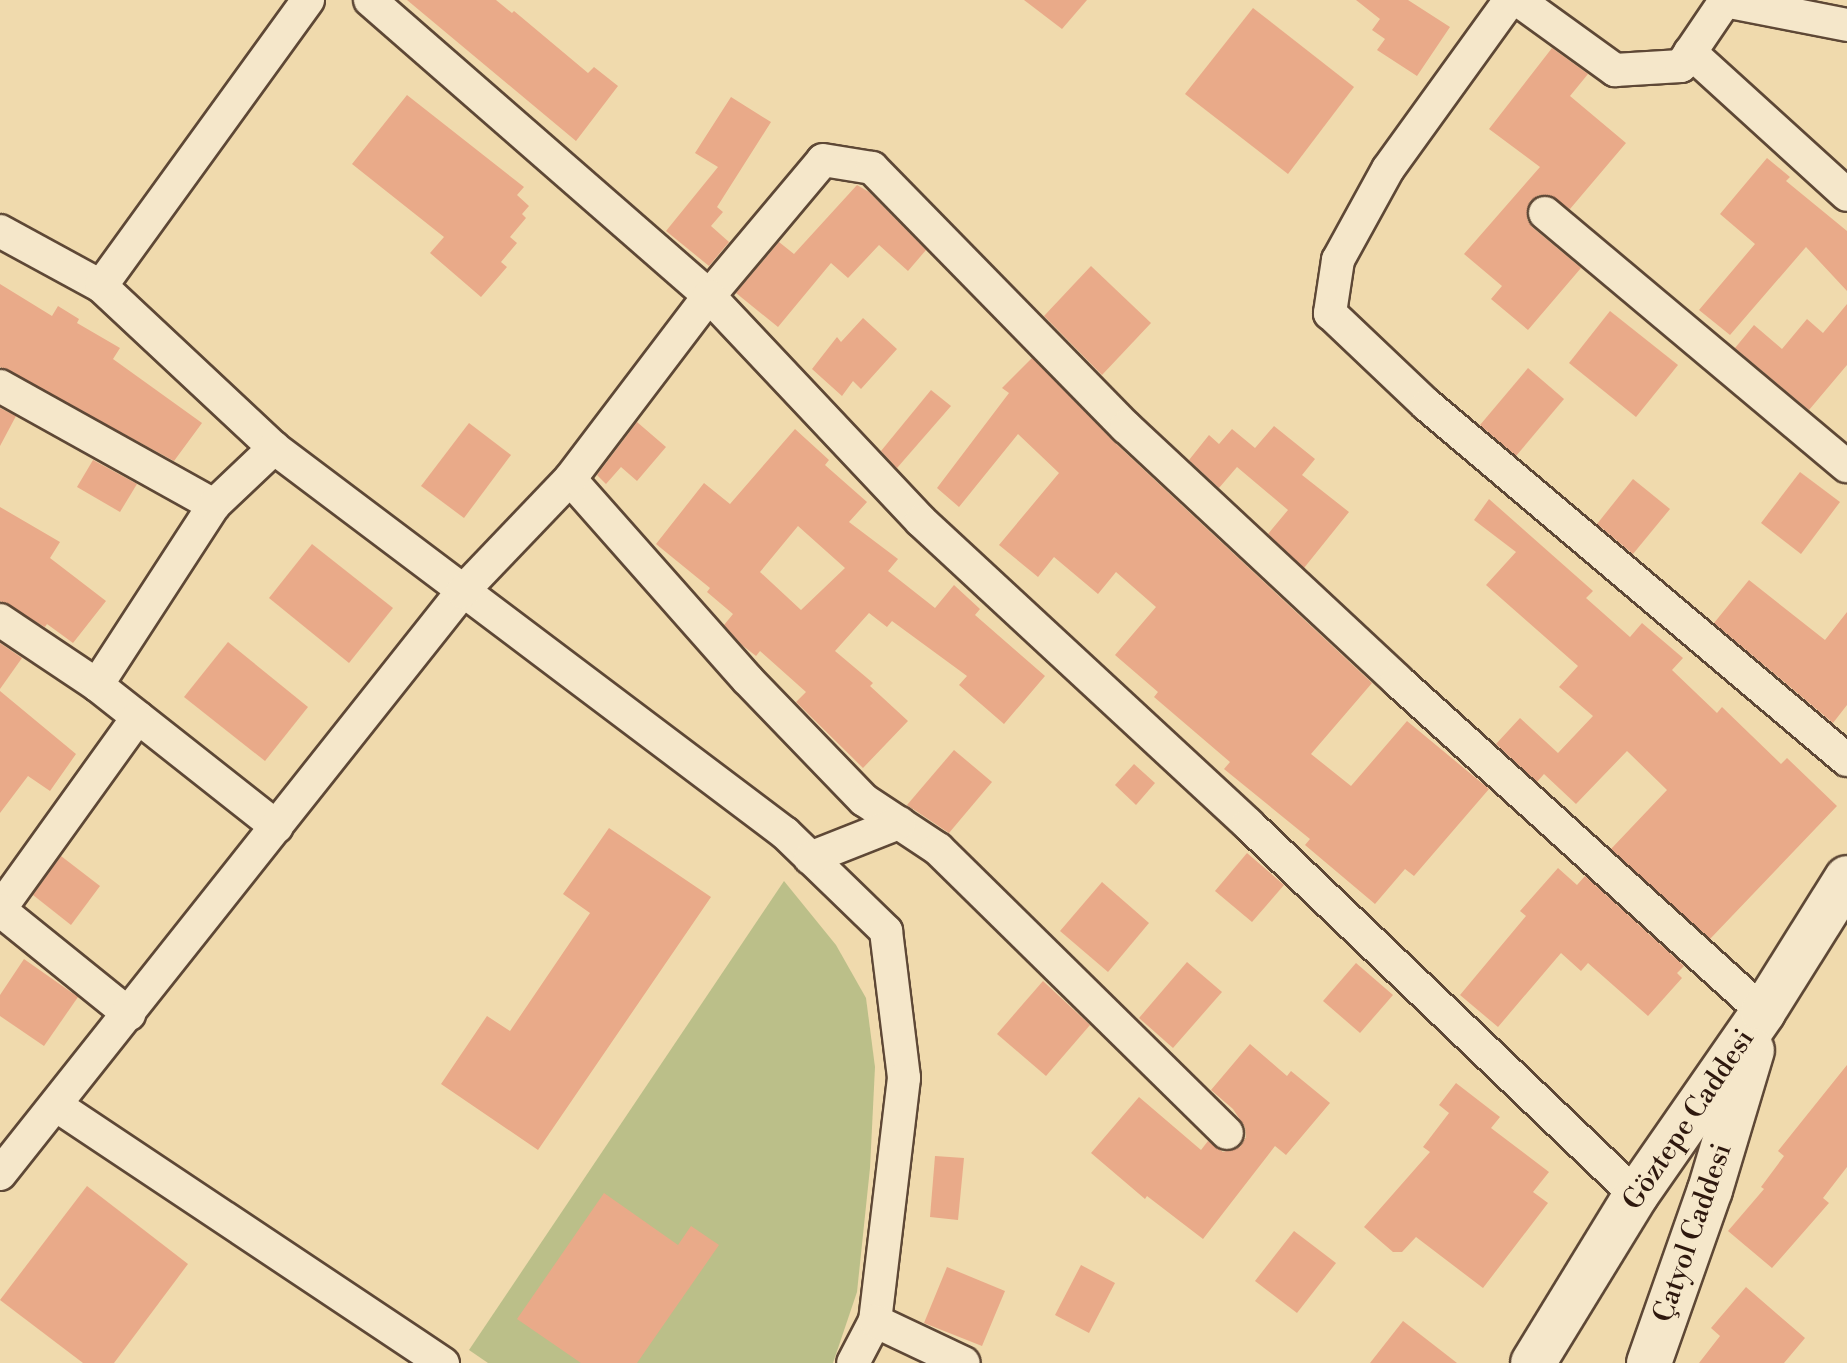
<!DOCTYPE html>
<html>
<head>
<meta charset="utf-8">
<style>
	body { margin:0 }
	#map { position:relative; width:1847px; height:1363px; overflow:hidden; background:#f0daad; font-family:"Libre Bodoni",serif }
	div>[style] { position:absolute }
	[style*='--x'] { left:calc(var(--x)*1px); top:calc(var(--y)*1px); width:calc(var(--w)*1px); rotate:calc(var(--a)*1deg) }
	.green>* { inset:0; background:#bbbf89 }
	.building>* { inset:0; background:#e9aa89 }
	.roads { filter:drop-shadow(2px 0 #5e4836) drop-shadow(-2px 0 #5e4836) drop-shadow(0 2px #5e4836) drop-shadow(0 -2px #5e4836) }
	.street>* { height:32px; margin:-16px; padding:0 16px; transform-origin:16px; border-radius:16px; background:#f5e7ca }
	.secondary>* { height:44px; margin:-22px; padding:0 22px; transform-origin:22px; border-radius:22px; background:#f5e7ca }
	span { translate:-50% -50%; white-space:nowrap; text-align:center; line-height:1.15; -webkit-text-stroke:6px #f5e7ca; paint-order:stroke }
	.street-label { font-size:28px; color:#2e180e }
</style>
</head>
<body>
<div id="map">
	<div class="green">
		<i style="clip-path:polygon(784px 881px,836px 945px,866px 998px,875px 1067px,870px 1168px,857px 1292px,833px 1363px,488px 1363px,469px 1350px)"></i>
	</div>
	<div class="building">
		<i style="clip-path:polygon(407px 0,496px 0,512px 13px,514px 11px,588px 73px,594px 67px,618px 86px,576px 141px)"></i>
		<i style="clip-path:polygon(1024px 0,1087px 0,1062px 29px)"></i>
		<i style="clip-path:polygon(1356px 0,1408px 0,1450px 27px,1417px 76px,1377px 50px,1385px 39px,1372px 30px,1380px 19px)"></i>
		<i style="clip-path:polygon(1253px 8px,1354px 87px,1288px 174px,1185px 94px)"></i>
		<i style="clip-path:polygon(1552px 48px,1588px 74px,1570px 96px,1626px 143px,1570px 209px,1549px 195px,1539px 195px,1530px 201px,1527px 219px,1532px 227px,1581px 268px,1528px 330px,1491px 299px,1502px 286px,1464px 254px,1540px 167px,1489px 129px)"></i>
		<i style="clip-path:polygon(407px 95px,524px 187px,517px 195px,529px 206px,522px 214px,526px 218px,510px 237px,517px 243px,501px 262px,507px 267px,481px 297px,430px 253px,444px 237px,352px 164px)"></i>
		<i style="clip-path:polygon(731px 97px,771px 122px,717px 207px,723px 212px,711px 226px,729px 242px,709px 266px,666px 231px,718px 167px,695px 153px)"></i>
		<i style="clip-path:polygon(1767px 158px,1790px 177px,1786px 181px,1847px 231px,1847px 291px,1806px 247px,1730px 335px,1699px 310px,1755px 244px,1720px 214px)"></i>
		<i style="clip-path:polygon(857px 185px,869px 192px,926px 250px,908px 271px,879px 245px,848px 278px,831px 263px,778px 327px,736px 293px,779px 242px,794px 254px)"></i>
		<i style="clip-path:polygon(1091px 266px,1151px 323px,1102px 375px,1044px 316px)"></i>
		<i style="clip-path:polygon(0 284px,52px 316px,58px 306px,79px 319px,77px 323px,120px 348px,113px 359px,202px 423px,174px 461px,0 367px)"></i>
		<i style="clip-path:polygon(1847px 304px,1847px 365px,1809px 410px,1735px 348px,1754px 325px,1782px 349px,1807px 319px,1823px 333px)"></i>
		<i style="clip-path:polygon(1610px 311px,1678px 365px,1636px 417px,1569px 363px)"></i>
		<i style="clip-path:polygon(863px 318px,897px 349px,861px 389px,853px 381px,842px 396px,812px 369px,837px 337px,841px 342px)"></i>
		<i style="clip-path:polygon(1032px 358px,1113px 441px,1372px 683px,1311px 754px,1351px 786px,1407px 721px,1489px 789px,1414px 876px,1405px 869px,1375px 904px,1305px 845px,1310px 839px,1224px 769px,1230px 762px,1154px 697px,1158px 692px,1115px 655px,1156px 607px,1116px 572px,1098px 594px,1054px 557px,1038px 577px,999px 545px,1059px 473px,1018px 434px,959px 507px,937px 488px,1009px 393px,1002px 388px)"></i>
		<i style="clip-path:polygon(1528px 368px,1564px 399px,1516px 456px,1480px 425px)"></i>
		<i style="clip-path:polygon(931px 390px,951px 406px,897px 468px,881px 451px)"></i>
		<i style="clip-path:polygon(0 408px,16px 416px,0 446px)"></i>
		<i style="clip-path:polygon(637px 422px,666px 447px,637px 481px,621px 467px,606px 484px,597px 475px)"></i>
		<i style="clip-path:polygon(469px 423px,511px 455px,464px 518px,421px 486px)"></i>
		<i style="clip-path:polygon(1274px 426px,1315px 459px,1302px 475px,1349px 512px,1304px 568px,1268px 534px,1288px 510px,1237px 467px,1219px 488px,1189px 460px,1209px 435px,1219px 444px,1232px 429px,1255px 448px)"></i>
		<i style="clip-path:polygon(evenodd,795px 429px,829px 460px,825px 465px,867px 502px,849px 522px,898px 559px,888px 571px,935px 608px,954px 585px,980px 609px,975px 615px,1045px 676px,1004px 724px,959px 685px,967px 676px,892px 621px,887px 627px,869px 613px,835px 651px,873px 683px,870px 686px,908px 721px,863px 768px,796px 702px,806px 692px,760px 651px,756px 656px,742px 645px,724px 625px,733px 614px,707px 592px,710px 588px,656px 544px,704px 483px,730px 504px,795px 429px,798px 526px,845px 568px,801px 610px,760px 572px,798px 526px)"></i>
		<i style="clip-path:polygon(93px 460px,137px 484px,120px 512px,77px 487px)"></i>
		<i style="clip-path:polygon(1800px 472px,1840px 502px,1801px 554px,1761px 523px)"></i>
		<i style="clip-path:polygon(1633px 479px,1670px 509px,1633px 554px,1597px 524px)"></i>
		<i style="clip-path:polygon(1489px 499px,1593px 591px,1586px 598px,1630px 637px,1642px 623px,1683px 658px,1672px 670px,1717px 713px,1722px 707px,1781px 764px,1787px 758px,1837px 806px,1710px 939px,1611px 849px,1667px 790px,1627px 751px,1576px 804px,1544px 774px,1537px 782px,1496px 744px,1520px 718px,1558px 753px,1593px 716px,1559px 687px,1578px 666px,1486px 585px,1516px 552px,1474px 520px)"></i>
		<i style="clip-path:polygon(0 507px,60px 542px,50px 558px,106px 601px,73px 643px,47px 624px,45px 627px,0 601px)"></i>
		<i style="clip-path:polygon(312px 544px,393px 608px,349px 663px,269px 598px)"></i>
		<i style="clip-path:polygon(1749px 580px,1825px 640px,1847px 612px,1847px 705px,1833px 723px,1714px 623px)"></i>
		<i style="clip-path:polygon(228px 642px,308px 707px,265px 761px,184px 697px)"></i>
		<i style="clip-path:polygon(0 643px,22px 658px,0 689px)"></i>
		<i style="clip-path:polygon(0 691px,76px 754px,50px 791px,28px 776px,0 813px)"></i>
		<i style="clip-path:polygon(954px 750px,992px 782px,949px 833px,907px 805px)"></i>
		<i style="clip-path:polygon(1134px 764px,1155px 783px,1136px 805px,1115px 785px)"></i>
		<i style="clip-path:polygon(609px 828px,711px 897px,538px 1150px,441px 1084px,487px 1016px,510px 1031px,590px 913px,563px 894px)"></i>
		<i style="clip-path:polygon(1247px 853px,1284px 885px,1252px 922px,1215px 891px)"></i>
		<i style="clip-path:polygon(61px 856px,100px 886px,71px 925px,33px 895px)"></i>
		<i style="clip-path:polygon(1558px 868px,1577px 885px,1585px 876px,1684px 966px,1677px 973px,1682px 978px,1648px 1016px,1588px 963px,1581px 971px,1561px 953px,1498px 1027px,1460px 995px,1526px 916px,1520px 911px)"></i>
		<i style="clip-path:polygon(1102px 882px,1149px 923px,1108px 972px,1060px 931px)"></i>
		<i style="clip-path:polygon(24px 959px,78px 997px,44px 1046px,0 1016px,0 995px)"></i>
		<i style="clip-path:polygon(1187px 962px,1222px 992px,1173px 1048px,1139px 1018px)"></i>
		<i style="clip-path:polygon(1356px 963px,1393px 995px,1360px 1033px,1323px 1001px)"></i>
		<i style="clip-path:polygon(1043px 981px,1090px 1025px,1046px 1076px,997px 1034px)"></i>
		<i style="clip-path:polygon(1250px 1044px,1287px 1076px,1291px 1071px,1330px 1103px,1286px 1155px,1275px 1146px,1203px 1239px,1147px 1196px,1145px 1199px,1091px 1153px,1139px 1097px,1201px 1150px,1208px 1141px,1223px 1152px,1240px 1147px,1246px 1137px,1245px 1127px,1233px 1109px,1211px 1090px)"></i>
		<i style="clip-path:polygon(1847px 1065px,1847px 1167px,1823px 1198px,1829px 1203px,1772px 1268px,1728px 1231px,1764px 1189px,1761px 1187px,1784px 1156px,1778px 1151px)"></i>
		<i style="clip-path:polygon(1456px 1083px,1500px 1117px,1491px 1128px,1549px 1172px,1533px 1192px,1548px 1203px,1483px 1288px,1416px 1237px,1402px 1252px,1393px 1252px,1364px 1227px,1430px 1152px,1423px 1147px,1449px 1113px,1439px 1105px)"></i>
		<i style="clip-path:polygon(935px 1156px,964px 1158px,958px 1220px,930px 1217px)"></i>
		<i style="clip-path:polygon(87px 1186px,188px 1264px,114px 1363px,83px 1363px,0 1300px)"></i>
		<i style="clip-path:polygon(604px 1193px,678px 1245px,691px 1226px,719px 1245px,637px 1363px,581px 1363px,517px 1319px)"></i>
		<i style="clip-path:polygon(1294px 1231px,1336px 1263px,1297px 1313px,1255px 1281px)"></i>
		<i style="clip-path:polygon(1081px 1265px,1115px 1283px,1089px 1333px,1055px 1315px)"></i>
		<i style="clip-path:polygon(947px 1267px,1005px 1291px,982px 1346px,924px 1323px)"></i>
		<i style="clip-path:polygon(1746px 1287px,1805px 1338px,1784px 1363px,1699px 1363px,1720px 1336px,1711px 1328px)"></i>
		<i style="clip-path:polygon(1403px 1321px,1457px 1363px,1370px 1363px)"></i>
	</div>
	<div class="roads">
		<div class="street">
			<i style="--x:370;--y:0;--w:450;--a:41.1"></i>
			<i style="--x:709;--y:296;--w:177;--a:-50"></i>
			<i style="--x:823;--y:160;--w:50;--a:9.3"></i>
			<i style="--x:872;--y:168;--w:363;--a:45.6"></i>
			<i style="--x:1126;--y:427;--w:371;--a:43"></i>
			<i style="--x:1397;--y:680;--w:494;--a:42.2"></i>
			<i style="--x:1510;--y:0;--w:208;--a:125.8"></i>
			<i style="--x:1388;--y:169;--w:104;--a:118.8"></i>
			<i style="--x:1338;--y:260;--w:54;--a:98.6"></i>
			<i style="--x:1330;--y:313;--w:134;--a:43.5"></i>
			<i style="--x:1427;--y:405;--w:550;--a:40.21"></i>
			<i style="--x:1518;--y:0;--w:120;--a:35.8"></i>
			<i style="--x:1615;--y:70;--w:66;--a:-3.5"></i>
			<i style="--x:1681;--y:66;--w:78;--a:-55.9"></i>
			<i style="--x:1725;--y:1;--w:124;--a:11.1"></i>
			<i style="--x:1690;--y:52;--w:212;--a:42.3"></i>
			<i style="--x:1545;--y:213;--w:394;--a:40"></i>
			<i style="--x:0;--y:231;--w:115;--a:28.6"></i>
			<i style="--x:101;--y:286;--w:237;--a:43.1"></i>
			<i style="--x:274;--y:448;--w:640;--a:37"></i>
			<i style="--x:785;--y:833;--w:141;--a:44.1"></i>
			<i style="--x:886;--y:931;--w:148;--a:83"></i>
			<i style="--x:904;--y:1078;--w:245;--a:96.8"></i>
			<i style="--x:875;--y:1321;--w:47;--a:117.6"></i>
			<i style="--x:101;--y:286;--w:353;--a:-54.1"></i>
			<i style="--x:0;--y:386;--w:245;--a:29.1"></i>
			<i style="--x:570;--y:479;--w:268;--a:48.5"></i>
			<i style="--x:748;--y:680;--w:167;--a:46"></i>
			<i style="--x:864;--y:800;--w:89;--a:33.5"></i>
			<i style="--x:938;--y:849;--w:405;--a:44.5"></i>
			<i style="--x:0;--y:620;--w:117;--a:33.8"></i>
			<i style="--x:97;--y:685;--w:229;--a:38.3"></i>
			<i style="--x:97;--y:685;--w:215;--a:-57"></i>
			<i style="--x:214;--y:505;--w:83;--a:-43.5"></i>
			<i style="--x:810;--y:858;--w:96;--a:-21.5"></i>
			<i style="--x:0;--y:909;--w:236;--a:-54.3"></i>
			<i style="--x:0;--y:910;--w:166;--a:38.9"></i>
			<i style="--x:57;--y:1106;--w:464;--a:33.7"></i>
			<i style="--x:0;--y:1174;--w:743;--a:-51.56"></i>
			<i style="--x:462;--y:592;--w:156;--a:-46.3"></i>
			<i style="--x:570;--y:479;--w:230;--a:-52.8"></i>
			<i style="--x:709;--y:296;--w:309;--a:46.7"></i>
			<i style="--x:921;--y:521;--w:446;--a:42.8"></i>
			<i style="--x:1248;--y:824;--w:537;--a:43.72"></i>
			<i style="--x:875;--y:1321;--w:98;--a:25.3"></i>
		</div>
		<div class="secondary">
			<i style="--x:1533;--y:1363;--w:197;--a:-58.5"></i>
			<i style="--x:1636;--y:1195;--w:223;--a:-55.2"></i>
			<i style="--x:1763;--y:1012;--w:158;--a:-57.9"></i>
			<i style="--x:1649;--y:1363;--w:183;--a:-70.6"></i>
			<i style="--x:1710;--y:1190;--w:146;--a:-73.3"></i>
		</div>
	</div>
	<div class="street-label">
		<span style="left:1689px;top:1120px;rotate:-56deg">Göztepe Caddesi</span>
		<span style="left:1693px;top:1233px;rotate:-71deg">Çatyol Caddesi</span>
	</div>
</div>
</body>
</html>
